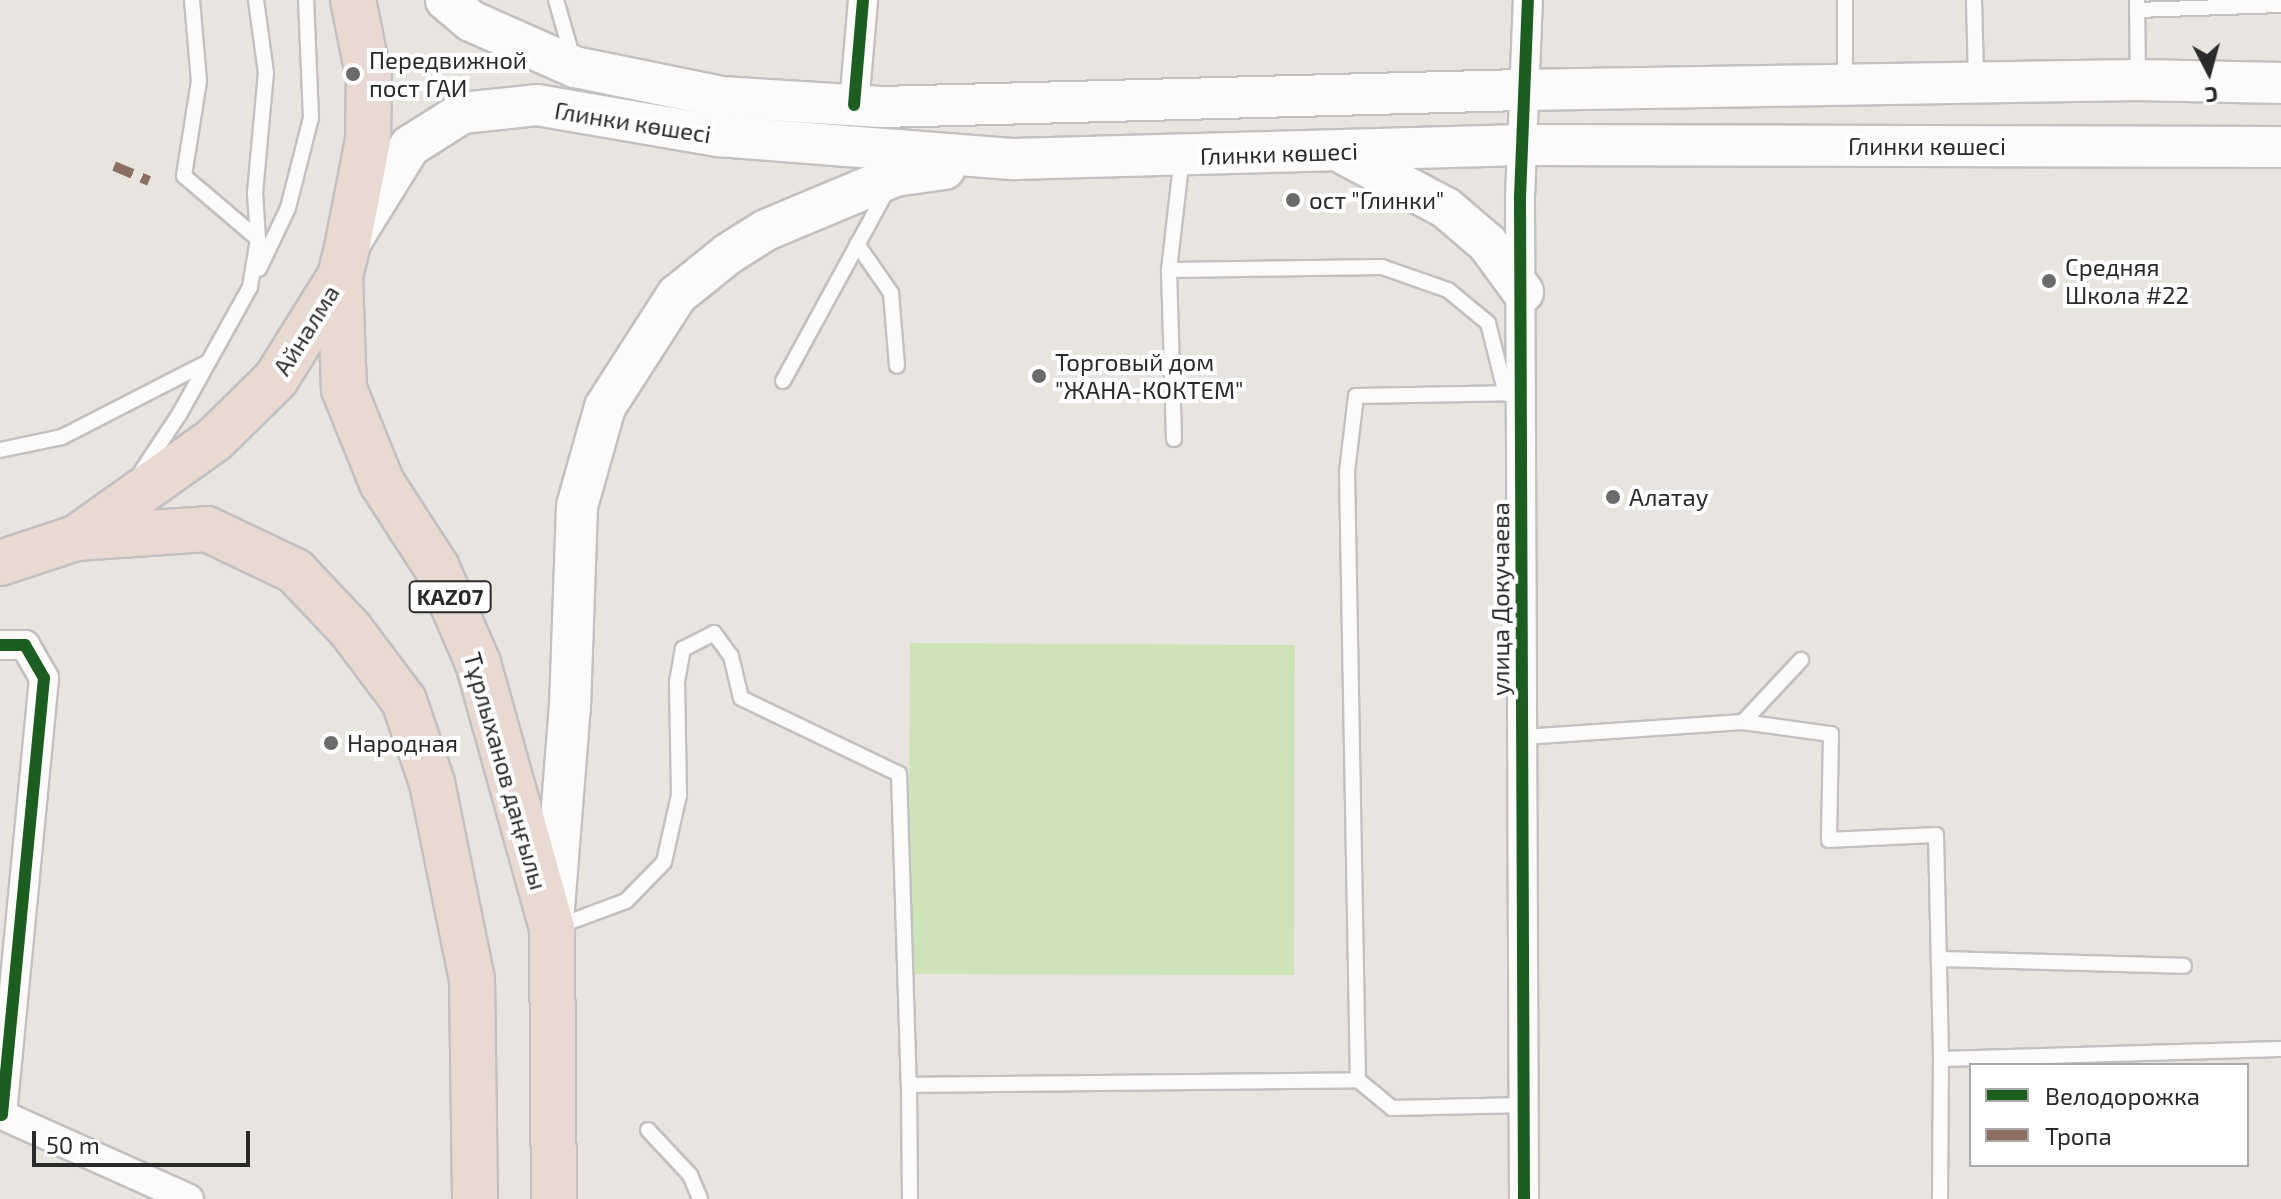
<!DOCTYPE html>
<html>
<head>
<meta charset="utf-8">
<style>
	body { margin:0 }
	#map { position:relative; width:2281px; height:1199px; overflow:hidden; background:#e8e4e0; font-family:"Exo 2",sans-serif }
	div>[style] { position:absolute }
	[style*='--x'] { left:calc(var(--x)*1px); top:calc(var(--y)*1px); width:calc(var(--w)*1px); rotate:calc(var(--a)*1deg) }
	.green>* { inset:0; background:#cfe3b8 }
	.roads { filter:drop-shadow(2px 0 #c2c0c1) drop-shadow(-2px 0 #c2c0c1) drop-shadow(0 2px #c2c0c1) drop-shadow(0 -2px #c2c0c1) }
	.lane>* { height:14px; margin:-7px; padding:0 7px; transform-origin:7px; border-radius:7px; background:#fcfbfa }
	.street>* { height:28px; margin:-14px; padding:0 14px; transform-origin:14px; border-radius:14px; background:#fcfbfa }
	.secondary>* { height:40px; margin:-20px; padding:0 20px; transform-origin:20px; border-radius:20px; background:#fcfbfa }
	.highway>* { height:44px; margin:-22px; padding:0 22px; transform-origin:22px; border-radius:22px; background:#e8dad3 }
	.quiet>* { height:10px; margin-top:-5px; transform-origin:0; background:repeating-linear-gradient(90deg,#8d6e63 0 20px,transparent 0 30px) }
	.cycleway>* { height:12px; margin:-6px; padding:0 6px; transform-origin:6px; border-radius:6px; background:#1b5e20 }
	.dots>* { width:22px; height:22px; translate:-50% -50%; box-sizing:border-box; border:4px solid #fff; border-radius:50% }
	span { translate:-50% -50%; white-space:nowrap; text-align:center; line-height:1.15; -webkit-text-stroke:8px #fff; paint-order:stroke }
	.shield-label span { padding:2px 6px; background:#fff; border:2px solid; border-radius:6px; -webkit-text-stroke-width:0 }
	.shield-label { font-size:22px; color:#2a2a2a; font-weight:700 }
	.poi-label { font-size:24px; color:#2a2a2a }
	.left { translate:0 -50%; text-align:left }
	.street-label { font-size:24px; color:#2a2a2a }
	.legend { position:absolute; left:1969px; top:1063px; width:280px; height:104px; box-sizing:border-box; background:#fff; border:2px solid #aaa; margin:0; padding:10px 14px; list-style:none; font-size:24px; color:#2a2a2a }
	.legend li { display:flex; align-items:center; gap:16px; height:40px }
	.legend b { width:40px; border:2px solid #aaa }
	.north { position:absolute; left:2169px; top:32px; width:80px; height:80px; -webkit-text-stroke:6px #fff; paint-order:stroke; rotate:174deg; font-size:22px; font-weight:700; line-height:32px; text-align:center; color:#2a2a2a }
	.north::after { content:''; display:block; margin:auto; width:28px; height:36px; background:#2a2a2a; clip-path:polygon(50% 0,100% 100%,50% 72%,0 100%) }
	.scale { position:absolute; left:32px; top:1131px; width:218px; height:36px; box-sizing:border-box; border:4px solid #2a2a2a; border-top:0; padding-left:10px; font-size:24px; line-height:28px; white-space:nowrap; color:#2a2a2a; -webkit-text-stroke:6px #fff; paint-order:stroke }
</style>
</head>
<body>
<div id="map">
	<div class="green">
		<i style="clip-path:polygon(910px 643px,1295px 645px,1294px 975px,908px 974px)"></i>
	</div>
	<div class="roads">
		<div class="lane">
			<i style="--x:192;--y:0;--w:81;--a:85.1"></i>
			<i style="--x:199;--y:81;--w:96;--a:99"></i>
			<i style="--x:184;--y:176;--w:97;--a:40.4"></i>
			<i style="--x:556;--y:0;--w:61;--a:73.9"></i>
			<i style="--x:1974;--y:0;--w:78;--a:88.5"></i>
			<i style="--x:2137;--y:0;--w:80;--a:89.3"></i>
			<i style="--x:2137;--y:10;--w:144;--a:-2"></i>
			<i style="--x:1845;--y:80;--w:80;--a:-90"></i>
			<i style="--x:1182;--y:156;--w:115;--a:96.5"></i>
			<i style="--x:1169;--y:270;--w:213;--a:-0.8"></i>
			<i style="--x:1382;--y:267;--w:70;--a:19.2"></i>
			<i style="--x:1448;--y:290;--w:52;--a:39.5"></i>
			<i style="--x:1488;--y:323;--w:73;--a:75.8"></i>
			<i style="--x:857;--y:244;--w:60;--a:55.2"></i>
			<i style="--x:891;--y:293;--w:73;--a:85.3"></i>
			<i style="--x:259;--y:269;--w:68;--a:-64.6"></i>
			<i style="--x:288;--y:208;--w:93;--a:-75.7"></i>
			<i style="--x:311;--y:118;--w:118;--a:-92.4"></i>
			<i style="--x:1169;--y:270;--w:169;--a:88.3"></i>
			<i style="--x:783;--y:381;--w:217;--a:-61.4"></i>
			<i style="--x:1521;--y:393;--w:165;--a:179"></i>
			<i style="--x:1356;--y:396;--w:76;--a:96.8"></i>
			<i style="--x:1347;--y:471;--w:609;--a:88.97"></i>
			<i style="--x:1358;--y:1080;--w:44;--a:39.5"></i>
			<i style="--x:1392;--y:1108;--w:132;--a:-1.3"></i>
			<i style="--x:0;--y:450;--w:63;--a:-11.8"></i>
			<i style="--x:62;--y:437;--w:160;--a:-27.2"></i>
			<i style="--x:139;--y:475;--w:74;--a:-56.5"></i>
			<i style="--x:180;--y:413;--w:144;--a:-60.9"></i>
			<i style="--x:250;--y:287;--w:49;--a:-80.5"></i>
			<i style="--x:258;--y:239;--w:46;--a:-93.7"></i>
			<i style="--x:255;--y:193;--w:121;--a:-84.8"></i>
			<i style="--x:266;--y:73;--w:74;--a:-97.8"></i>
			<i style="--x:1743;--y:722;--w:89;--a:7.8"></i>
			<i style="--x:1831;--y:734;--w:106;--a:91.1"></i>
			<i style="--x:1829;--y:840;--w:107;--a:-2.7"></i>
			<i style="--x:1936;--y:835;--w:224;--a:88.7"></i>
			<i style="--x:1523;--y:737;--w:221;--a:-3.9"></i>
			<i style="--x:1743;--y:722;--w:85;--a:-46.9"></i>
			<i style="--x:556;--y:927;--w:75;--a:-20.4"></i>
			<i style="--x:626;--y:901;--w:54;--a:-45.7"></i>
			<i style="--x:664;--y:862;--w:69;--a:-77.4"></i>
			<i style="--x:679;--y:795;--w:113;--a:-91"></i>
			<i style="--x:677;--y:682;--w:34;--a:-80"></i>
			<i style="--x:683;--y:649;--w:35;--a:-27"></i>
			<i style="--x:714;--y:633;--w:29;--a:54"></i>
			<i style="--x:731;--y:656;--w:43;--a:76.6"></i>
			<i style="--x:741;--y:698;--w:175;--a:25.7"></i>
			<i style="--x:899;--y:774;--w:311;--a:88.2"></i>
			<i style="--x:909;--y:1085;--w:449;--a:-0.6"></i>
			<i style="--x:1939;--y:959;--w:245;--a:1.6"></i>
			<i style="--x:909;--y:1085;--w:114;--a:89.5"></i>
			<i style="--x:648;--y:1130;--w:62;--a:47"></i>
			<i style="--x:690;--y:1175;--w:26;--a:67"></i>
			<i style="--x:1940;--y:1199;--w:140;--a:-89.6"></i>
			<i style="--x:1941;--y:1059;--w:340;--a:-1.7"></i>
		</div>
		<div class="street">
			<i style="--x:854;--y:105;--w:105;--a:-85.1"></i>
			<i style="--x:0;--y:645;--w:25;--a:0"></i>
			<i style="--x:25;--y:645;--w:38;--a:60"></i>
			<i style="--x:44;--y:678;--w:439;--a:95.5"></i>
			<i style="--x:0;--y:1114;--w:207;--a:24.2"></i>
			<i style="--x:1524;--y:1199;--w:1002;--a:-90.23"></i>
			<i style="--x:1520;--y:197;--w:197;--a:-87.7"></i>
		</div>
		<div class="secondary">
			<i style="--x:446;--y:0;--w:33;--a:40"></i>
			<i style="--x:471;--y:21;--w:114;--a:23.9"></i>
			<i style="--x:575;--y:67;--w:149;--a:11.6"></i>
			<i style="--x:721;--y:97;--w:160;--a:3.6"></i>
			<i style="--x:881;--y:107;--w:640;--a:-1.52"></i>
			<i style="--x:1521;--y:90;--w:617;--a:-0.93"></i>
			<i style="--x:2138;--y:80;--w:143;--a:1.2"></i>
			<i style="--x:1346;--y:155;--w:113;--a:27.9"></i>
			<i style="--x:1446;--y:208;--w:54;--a:40.5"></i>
			<i style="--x:1487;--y:243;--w:61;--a:53.7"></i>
			<i style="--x:351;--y:241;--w:112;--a:-58.2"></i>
			<i style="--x:410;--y:146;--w:62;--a:-32.4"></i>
			<i style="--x:462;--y:113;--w:75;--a:-6.1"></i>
			<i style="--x:537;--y:105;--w:185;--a:9.7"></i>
			<i style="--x:719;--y:136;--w:296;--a:4.5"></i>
			<i style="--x:1014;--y:159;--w:507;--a:-1.58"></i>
			<i style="--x:1521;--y:145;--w:760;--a:0.15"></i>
			<i style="--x:553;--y:921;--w:215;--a:-85.5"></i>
			<i style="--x:570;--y:707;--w:201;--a:-88"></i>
			<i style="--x:577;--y:506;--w:103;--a:-74.2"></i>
			<i style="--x:605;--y:407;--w:133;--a:-57.3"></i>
			<i style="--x:677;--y:295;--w:65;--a:-38.8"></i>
			<i style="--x:728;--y:254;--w:45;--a:-32.3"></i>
			<i style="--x:766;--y:230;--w:140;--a:-22.7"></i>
			<i style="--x:895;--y:176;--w:50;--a:-8"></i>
		</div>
		<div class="highway">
			<i style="--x:340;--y:276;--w:113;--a:88"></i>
			<i style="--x:344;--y:389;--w:101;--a:68"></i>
			<i style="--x:382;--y:483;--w:101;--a:57.1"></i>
			<i style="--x:437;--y:568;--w:103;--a:66.7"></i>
			<i style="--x:478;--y:663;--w:275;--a:74.4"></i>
			<i style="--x:552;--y:928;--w:271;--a:89.6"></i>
			<i style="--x:76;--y:538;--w:131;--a:-3.9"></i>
			<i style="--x:207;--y:529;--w:98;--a:25.5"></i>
			<i style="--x:295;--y:571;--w:80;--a:46.5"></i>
			<i style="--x:350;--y:629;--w:90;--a:53.1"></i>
			<i style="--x:404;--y:701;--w:87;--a:71.1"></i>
			<i style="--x:432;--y:783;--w:201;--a:78.5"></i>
			<i style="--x:472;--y:980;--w:219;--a:89.2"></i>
			<i style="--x:0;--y:563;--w:80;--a:-18.2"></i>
			<i style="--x:76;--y:538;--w:169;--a:-35.4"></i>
			<i style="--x:214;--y:440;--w:87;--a:-44.5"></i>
			<i style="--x:276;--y:379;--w:121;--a:-58.1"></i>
			<i style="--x:340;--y:276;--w:29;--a:-76"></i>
			<i style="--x:347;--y:248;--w:110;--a:-79"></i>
			<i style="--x:368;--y:140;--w:61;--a:-89.1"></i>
			<i style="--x:369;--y:79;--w:81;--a:-101.4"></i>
		</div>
	</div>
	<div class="quiet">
		<i style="--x:114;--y:166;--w:38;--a:23"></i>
	</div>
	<div class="cycleway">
		<i style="--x:854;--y:105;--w:105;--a:-85.1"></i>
		<i style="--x:0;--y:645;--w:25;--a:0"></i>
		<i style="--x:25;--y:645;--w:38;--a:60"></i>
		<i style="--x:44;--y:678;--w:439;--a:95.5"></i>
		<i style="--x:1524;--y:1199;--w:1002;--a:-90.23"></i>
		<i style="--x:1520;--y:197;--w:197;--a:-87.7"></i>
	</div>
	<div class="dots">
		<i style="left:353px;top:74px;background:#6c6b6a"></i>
		<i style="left:1293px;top:200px;background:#6c6b6a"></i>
		<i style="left:2049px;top:281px;background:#6c6b6a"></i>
		<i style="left:1039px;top:376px;background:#6c6b6a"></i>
		<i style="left:1613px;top:497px;background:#6c6b6a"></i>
		<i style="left:331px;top:743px;background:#6c6b6a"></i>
	</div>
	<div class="shield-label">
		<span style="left:450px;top:597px">KAZ07</span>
	</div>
	<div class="poi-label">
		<span class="left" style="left:369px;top:74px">Передвижной<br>пост ГАИ</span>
		<span class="left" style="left:1309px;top:200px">ост "Глинки"</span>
		<span class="left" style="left:2065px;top:281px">Средняя<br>Школа #22</span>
		<span class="left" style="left:1055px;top:376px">Торговый дом<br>"ЖАНА-КОКТЕМ"</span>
		<span class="left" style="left:1629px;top:497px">Алатау</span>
		<span class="left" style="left:347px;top:743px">Народная</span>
	</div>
	<div class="street-label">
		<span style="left:633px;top:122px;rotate:9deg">Глинки көшесі</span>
		<span style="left:1927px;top:146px">Глинки көшесі</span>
		<span style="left:1279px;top:153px;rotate:-2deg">Глинки көшесі</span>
		<span style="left:306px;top:330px;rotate:-58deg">Айналма</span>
		<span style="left:1500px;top:599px;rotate:-90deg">улица Докучаева</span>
		<span style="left:506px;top:771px;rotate:74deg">Тұрлыханов даңғылы</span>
	</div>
	<ul class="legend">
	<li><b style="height:10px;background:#1b5e20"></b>Велодорожка</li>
	<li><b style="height:10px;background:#8d6e63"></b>Тропа</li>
	</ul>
	<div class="north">С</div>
	<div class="scale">50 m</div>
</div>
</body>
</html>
